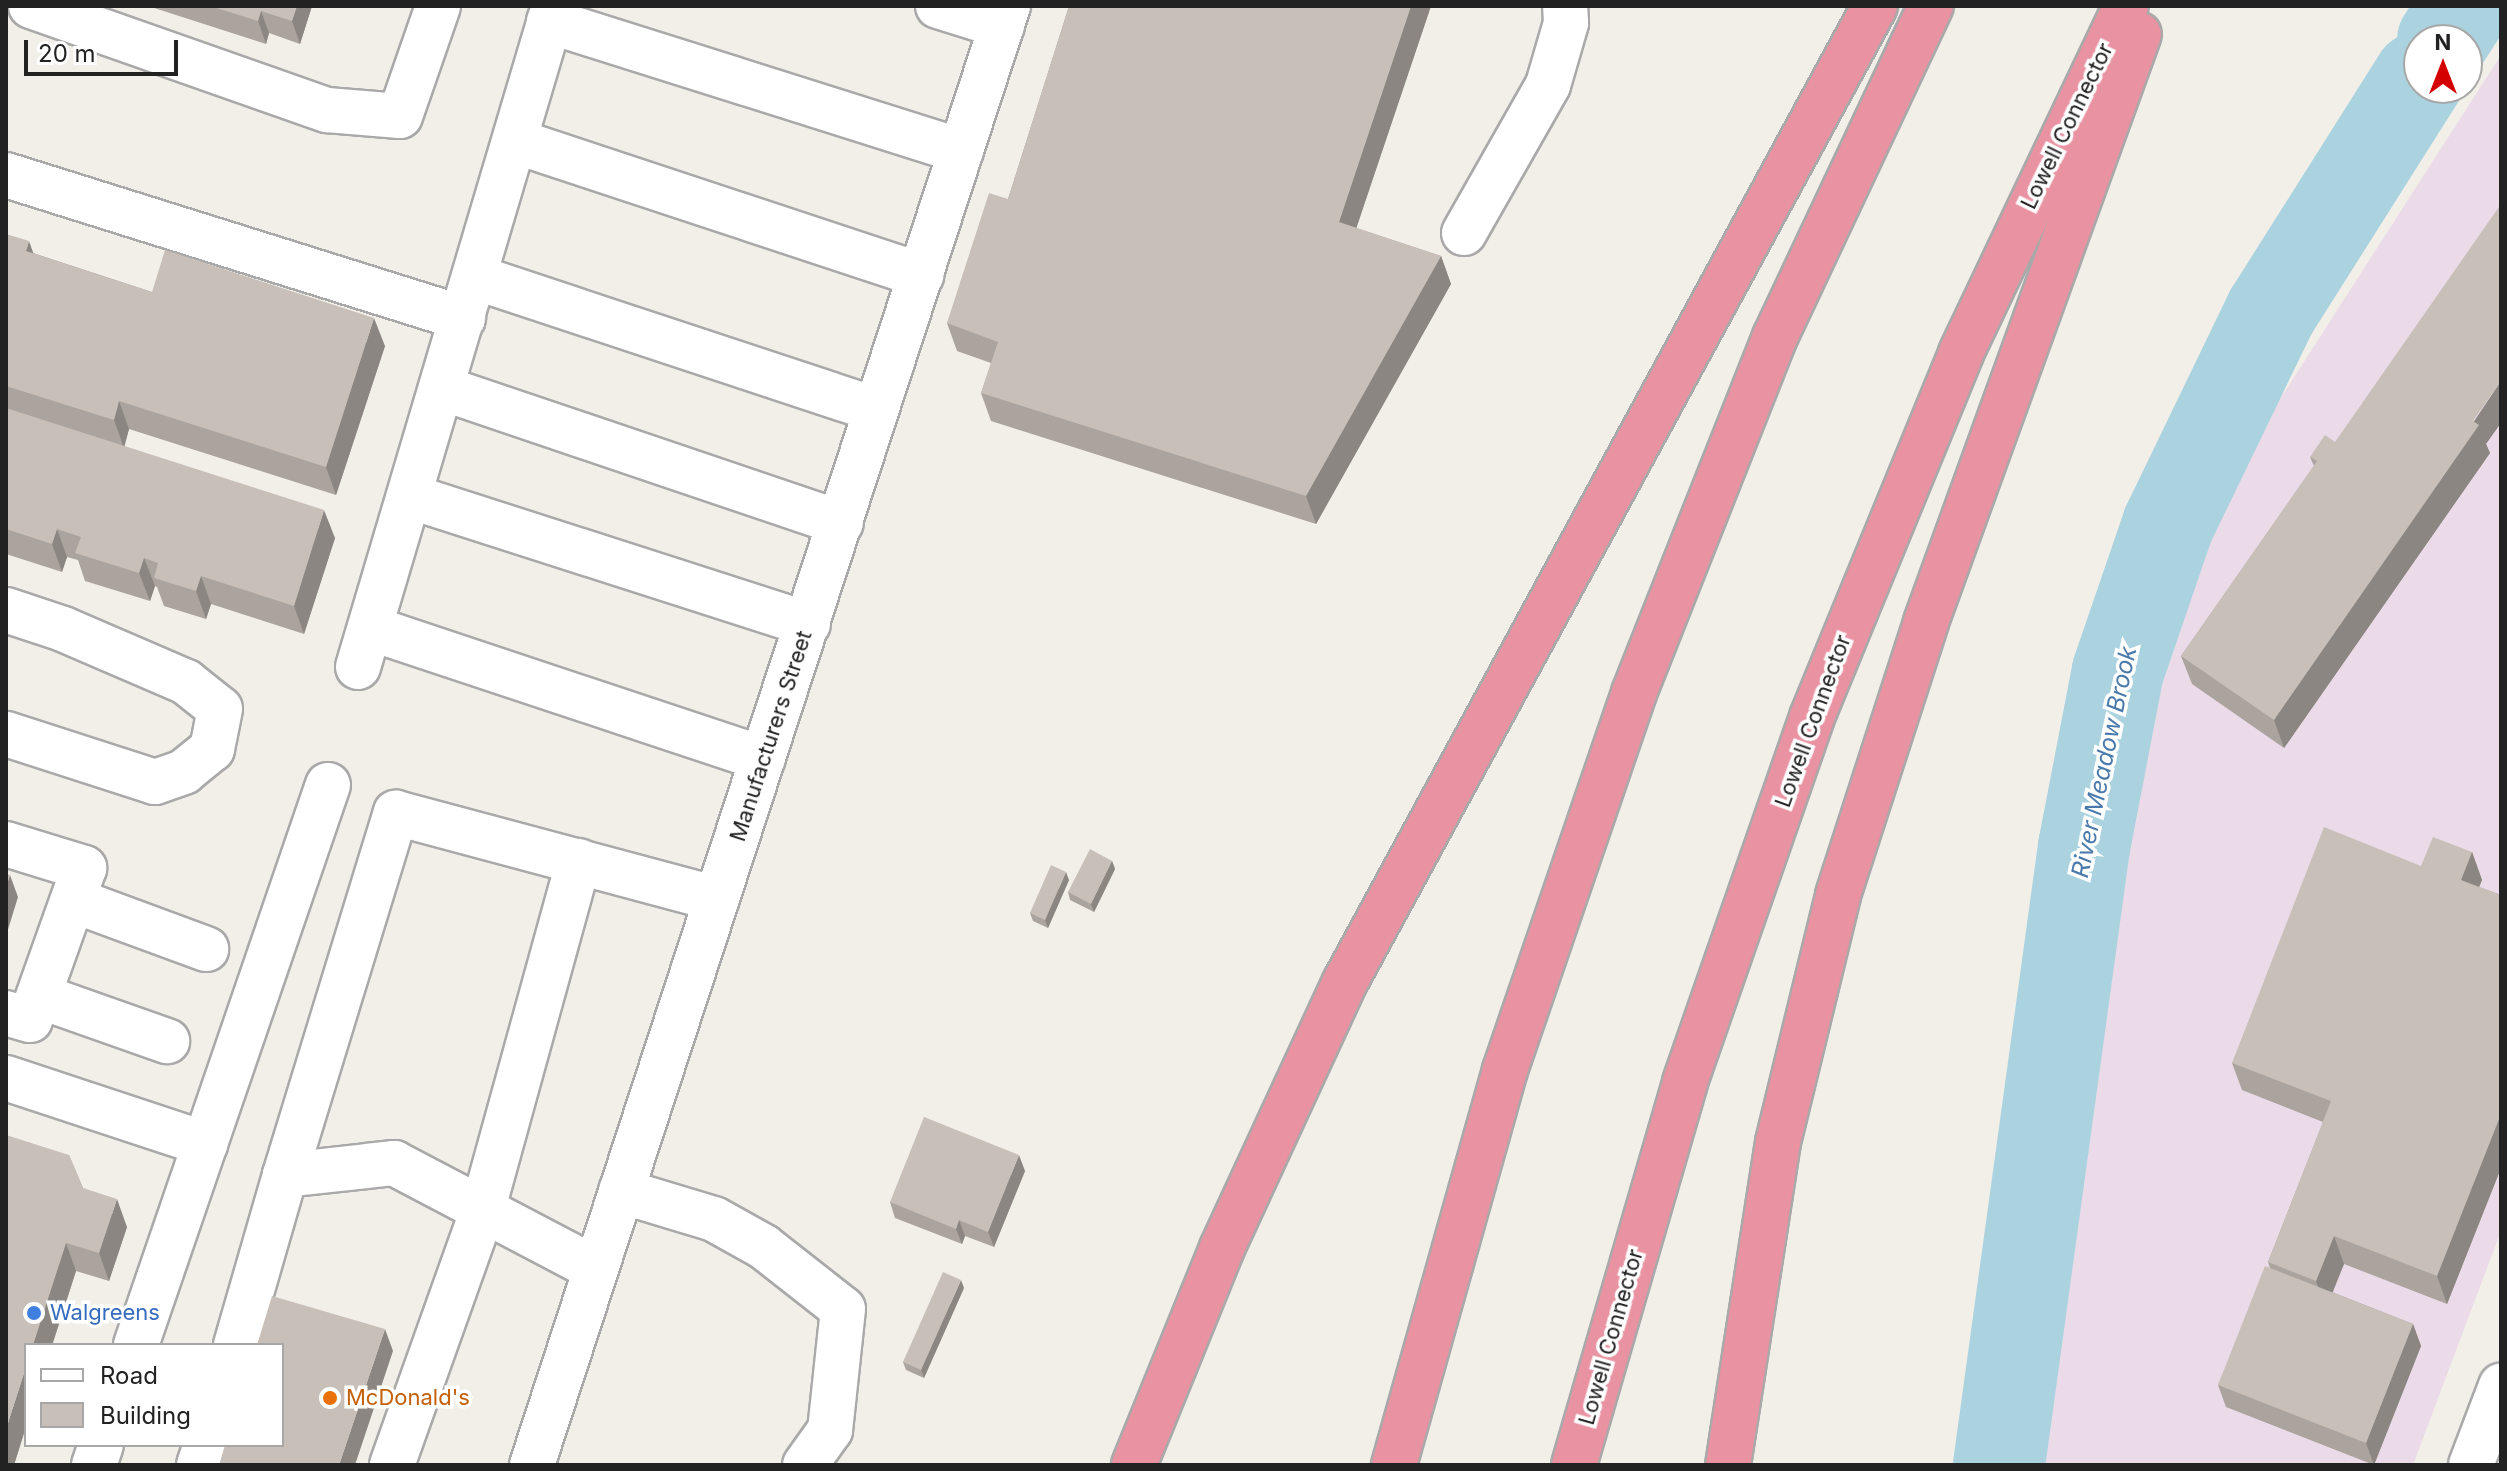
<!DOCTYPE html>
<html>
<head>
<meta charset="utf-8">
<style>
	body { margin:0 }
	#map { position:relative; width:2507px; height:1471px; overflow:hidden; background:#f2efe9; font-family:Inter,sans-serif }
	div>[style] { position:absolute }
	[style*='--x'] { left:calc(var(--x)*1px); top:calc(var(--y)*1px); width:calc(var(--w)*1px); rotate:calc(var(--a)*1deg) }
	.industrial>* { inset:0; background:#ebdbe8 }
	.river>* { height:92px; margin:-46px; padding:0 46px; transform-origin:46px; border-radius:46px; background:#aad3df }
	.roads { filter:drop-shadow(2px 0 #a9a9a9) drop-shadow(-2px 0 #a9a9a9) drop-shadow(0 2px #a9a9a9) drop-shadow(0 -2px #a9a9a9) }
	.minor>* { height:44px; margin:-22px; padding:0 22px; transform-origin:22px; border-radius:22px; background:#fff }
	.highway>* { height:44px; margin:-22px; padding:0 22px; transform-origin:22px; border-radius:22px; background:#e892a2 }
	.wall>* { inset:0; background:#aba49e }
	.shaded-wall>* { inset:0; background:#8b8681 }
	.building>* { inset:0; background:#c7bfb8 }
	.dots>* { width:22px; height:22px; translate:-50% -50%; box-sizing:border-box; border:4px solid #fff; border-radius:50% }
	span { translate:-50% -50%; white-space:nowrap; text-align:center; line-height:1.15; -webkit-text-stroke:7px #fff; paint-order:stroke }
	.street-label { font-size:22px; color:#222 }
	.shop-label { font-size:22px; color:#366cbe }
	.left { translate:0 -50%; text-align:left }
	.food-label { font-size:22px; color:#c56008 }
	.water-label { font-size:24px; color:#4a7aab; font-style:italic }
	.frame { position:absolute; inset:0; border:8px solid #222; pointer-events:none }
	.legend { position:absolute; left:24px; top:1343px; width:260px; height:104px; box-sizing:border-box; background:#fff; border:2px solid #a7a7a7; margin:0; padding:10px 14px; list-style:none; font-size:24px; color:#222 }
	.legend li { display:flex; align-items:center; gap:16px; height:40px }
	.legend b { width:40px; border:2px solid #a7a7a7 }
	.north { position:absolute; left:2403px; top:24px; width:80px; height:80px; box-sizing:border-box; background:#fff; border:2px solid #a7a7a7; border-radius:50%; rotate:0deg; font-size:22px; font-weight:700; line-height:32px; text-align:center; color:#222 }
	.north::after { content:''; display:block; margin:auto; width:28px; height:36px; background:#d40000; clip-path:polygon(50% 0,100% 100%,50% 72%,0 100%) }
	.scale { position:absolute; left:24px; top:40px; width:154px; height:36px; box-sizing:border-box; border:4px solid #222; border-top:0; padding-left:10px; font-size:24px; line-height:28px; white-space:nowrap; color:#222; -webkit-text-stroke:6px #fff; paint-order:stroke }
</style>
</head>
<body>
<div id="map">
	<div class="industrial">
		<i style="clip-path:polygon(2501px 55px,2501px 1231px,2413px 1465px,2039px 1465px,2117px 853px,2210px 508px)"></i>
	</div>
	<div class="river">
		<i style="--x:2443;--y:40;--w:40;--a:-57.1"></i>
		<i style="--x:1999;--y:1465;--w:624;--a:-82.17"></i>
		<i style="--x:2084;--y:847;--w:179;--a:-79.1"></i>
		<i style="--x:2118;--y:671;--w:154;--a:-71.1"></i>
		<i style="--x:2168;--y:525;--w:237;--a:-64.2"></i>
		<i style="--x:2271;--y:312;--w:277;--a:-57.7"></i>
	</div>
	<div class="roads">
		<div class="minor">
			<i style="--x:31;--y:6;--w:314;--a:19.4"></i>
			<i style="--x:327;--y:110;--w:73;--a:4.7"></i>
			<i style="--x:400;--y:116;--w:116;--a:-70.9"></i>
			<i style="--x:938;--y:6;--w:67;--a:17.4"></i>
			<i style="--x:549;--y:21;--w:432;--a:17.5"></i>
			<i style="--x:515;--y:141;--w:428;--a:18.3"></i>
			<i style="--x:6;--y:175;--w:479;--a:17.4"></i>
			<i style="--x:1464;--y:233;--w:170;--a:-60.4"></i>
			<i style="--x:1548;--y:85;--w:65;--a:-73.8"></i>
			<i style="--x:1566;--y:23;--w:17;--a:-93"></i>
			<i style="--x:475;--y:277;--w:421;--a:18.3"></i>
			<i style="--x:442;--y:388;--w:421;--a:18.7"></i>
			<i style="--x:409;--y:496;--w:419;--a:17.8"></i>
			<i style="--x:6;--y:610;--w:60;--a:18.4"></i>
			<i style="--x:63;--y:629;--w:134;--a:23.3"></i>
			<i style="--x:186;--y:682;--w:43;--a:38.5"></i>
			<i style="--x:220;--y:709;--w:41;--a:101.3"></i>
			<i style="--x:212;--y:749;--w:36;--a:141"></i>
			<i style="--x:184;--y:772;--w:31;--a:161"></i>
			<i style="--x:155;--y:782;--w:157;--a:-162.1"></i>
			<i style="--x:370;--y:628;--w:414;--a:18.4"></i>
			<i style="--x:358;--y:667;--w:689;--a:-73.48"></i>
			<i style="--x:6;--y:844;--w:82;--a:17.1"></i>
			<i style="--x:84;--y:868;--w:161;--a:109.6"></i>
			<i style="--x:30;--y:1020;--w:25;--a:-164"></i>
			<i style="--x:73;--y:900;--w:142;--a:20.2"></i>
			<i style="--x:39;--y:996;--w:136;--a:19.4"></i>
			<i style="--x:6;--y:1078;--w:210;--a:18.3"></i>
			<i style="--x:285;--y:1175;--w:379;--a:-73"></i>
			<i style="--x:396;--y:813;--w:332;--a:15"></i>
			<i style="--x:621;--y:1191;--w:97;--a:16.8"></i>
			<i style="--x:714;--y:1219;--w:57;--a:29.2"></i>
			<i style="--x:764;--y:1247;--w:100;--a:38.1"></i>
			<i style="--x:843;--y:1309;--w:122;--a:96.1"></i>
			<i style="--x:830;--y:1430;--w:43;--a:125.5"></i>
			<i style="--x:136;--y:1345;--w:592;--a:-71.08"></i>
			<i style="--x:236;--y:1345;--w:177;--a:-73.9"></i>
			<i style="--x:285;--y:1175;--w:110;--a:-6.3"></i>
			<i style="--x:394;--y:1163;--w:228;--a:27.7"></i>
			<i style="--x:94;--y:1465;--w:21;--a:-71"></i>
			<i style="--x:199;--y:1465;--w:21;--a:-71"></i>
			<i style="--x:392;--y:1465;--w:269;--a:-70.4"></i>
			<i style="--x:482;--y:1212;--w:364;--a:-74.6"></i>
			<i style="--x:532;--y:1465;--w:1535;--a:-71.93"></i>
			<i style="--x:2471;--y:1465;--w:85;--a:-69.2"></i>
		</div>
		<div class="highway">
			<i style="--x:1134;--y:1465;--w:234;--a:-67.9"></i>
			<i style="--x:1222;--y:1248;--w:293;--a:-65.2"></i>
			<i style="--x:1345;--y:982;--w:1111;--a:-61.5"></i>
			<i style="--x:1394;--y:1465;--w:410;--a:-74.3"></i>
			<i style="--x:1505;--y:1070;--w:398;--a:-71.1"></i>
			<i style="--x:1634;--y:693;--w:383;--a:-68.4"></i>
			<i style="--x:1775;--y:337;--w:366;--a:-64.8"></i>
			<i style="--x:1574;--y:1465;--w:399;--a:-73.8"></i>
			<i style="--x:1685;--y:1082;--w:386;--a:-70.8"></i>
			<i style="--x:1812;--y:717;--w:393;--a:-67.7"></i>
			<i style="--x:1961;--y:353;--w:384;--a:-64.6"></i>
			<i style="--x:1728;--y:1465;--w:327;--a:-81.2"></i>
			<i style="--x:1778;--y:1142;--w:254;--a:-76.3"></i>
			<i style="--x:1838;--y:895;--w:287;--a:-72.1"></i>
			<i style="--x:1926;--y:622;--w:625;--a:-70.09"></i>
		</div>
	</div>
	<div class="wall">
		<i style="clip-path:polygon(148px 6px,312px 6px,300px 44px,269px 33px,266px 44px)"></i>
		<i style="clip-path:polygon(1069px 6px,1431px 6px,1356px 228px,1441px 256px,1451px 284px,1316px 524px,991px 421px,981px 393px,991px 363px,957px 351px,947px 323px,1008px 199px)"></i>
		<i style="clip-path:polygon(6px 234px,33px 253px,152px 292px,385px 346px,336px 495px,129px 429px,124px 446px,335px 538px,304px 634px,211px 604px,206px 619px,164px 606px,157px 587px,155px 586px,150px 601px,85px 581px,78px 560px,67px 557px,62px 572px,6px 554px)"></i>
		<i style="clip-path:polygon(2335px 442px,2486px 444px,2490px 453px,2284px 748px,2192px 684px,2181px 656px,2314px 466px,2310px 457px)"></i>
		<i style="clip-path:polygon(2472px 852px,2482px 880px,2479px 887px,2501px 895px,2501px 1168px,2447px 1304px,2344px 1264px,2332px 1292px,2413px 1324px,2421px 1346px,2374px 1465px,2226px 1407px,2218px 1385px,2270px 1268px,2268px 1262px,2323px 1122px,2242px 1090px,2232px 1063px,2421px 866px)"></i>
		<i style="clip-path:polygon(1112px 861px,1115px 869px,1094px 912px,1070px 900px,1068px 892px)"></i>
		<i style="clip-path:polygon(1069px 880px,1048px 928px,1033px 921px,1030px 913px)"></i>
		<i style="clip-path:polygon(69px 1155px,83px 1188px,127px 1227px,109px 1281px,76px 1271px,14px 1465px,6px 1465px)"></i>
		<i style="clip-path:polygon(1025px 1171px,994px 1247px,965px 1236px,962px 1244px,895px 1218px,890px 1202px)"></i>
		<i style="clip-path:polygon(964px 1288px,924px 1378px,906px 1370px,903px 1362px)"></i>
	</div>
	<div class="shaded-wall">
		<i style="clip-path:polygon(297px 6px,312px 6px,300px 44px,292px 21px)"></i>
		<i style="clip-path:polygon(1411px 6px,1431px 6px,1349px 250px,1339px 222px)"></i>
		<i style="clip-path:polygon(261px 11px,269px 33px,266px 44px,258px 21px)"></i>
		<i style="clip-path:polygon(29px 241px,39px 269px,26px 251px)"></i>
		<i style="clip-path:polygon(1441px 256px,1451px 284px,1316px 524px,1306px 496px)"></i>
		<i style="clip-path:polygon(374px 318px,385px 346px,336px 495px,326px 467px)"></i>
		<i style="clip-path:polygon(2501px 381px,2501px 423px,2486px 444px,2490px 453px,2284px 748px,2274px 720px)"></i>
		<i style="clip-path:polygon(119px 401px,129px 429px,124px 448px,114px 420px)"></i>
		<i style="clip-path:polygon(324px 510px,335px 538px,304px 634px,294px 606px)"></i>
		<i style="clip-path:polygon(57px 529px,67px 557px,62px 572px,52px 544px)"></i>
		<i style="clip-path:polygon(144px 558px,155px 586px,150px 601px,139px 573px)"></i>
		<i style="clip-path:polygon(201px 576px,211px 604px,206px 619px,196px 591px)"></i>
		<i style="clip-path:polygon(2472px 852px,2482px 880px,2471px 907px,2461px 880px)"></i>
		<i style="clip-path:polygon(1112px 861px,1115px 869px,1094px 912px,1091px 904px)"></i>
		<i style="clip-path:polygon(1066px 872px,1069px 880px,1048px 928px,1045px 920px)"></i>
		<i style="clip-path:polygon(10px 875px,18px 897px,6px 936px,6px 887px)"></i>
		<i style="clip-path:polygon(2501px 1114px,2501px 1168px,2447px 1304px,2437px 1276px)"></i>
		<i style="clip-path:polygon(1019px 1155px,1025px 1171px,994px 1247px,988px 1232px)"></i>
		<i style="clip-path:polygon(117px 1199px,127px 1227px,109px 1281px,99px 1253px)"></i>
		<i style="clip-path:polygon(959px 1220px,965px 1236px,962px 1244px,956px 1229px)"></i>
		<i style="clip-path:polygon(2334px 1236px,2344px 1264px,2326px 1309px,2316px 1281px)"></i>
		<i style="clip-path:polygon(66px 1243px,76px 1271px,52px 1345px,33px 1345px)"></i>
		<i style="clip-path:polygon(961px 1280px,964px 1288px,924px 1378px,921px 1370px)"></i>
		<i style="clip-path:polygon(2413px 1324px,2421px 1346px,2374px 1465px,2366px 1443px)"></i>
		<i style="clip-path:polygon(385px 1329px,393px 1351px,355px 1465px,339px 1465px)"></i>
		<i style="clip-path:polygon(26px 1367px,26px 1426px,14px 1465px,6px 1465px,6px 1429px)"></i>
	</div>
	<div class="building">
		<i style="clip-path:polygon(210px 6px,297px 6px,292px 21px,261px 11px,258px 21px)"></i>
		<i style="clip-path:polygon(1069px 6px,1411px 6px,1339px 222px,1441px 256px,1306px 496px,981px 393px,998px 342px,947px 323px,989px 193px,1008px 199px)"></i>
		<i style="clip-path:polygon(2501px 204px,2501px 381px,2473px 421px,2479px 425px,2274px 720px,2181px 656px,2317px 461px,2310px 457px,2325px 435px,2335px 442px)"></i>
		<i style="clip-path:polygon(6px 234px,29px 241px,26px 251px,152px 292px,165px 250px,374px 318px,326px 467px,119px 401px,114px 420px,6px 386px)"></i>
		<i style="clip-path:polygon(6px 408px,324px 510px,294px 606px,201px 576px,196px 591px,154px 578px,158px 563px,144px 558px,139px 573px,75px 553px,81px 537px,57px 529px,52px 544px,6px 529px)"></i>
		<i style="clip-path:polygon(2324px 827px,2421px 866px,2433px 837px,2472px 852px,2461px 880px,2501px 895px,2501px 1114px,2437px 1276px,2334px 1236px,2316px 1281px,2268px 1262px,2331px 1101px,2232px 1063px)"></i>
		<i style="clip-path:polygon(1090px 849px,1112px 861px,1091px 904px,1068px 892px)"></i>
		<i style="clip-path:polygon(1051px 865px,1066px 872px,1045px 920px,1030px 913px)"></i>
		<i style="clip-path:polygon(6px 874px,10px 875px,6px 887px)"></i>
		<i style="clip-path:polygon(924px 1117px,1019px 1155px,988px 1232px,959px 1220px,956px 1229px,890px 1202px)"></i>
		<i style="clip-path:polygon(6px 1135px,69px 1155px,83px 1188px,117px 1199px,99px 1253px,66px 1243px,33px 1345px,26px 1345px,26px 1367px,6px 1429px)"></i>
		<i style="clip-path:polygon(2265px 1266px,2413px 1324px,2366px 1443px,2218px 1385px)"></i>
		<i style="clip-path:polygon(943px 1272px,961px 1280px,921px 1370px,903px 1362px)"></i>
		<i style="clip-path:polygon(272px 1296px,385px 1329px,339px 1465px,219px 1465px,225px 1445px,282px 1445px,282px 1345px,257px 1345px)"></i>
	</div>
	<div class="dots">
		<i style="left:34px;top:1313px;background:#3f7fe0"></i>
		<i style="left:330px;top:1398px;background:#e8710a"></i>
	</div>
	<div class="street-label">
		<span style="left:2067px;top:126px;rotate:-64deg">Lowell Connector</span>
		<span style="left:1813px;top:721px;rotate:-70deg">Lowell Connector</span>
		<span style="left:771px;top:736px;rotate:-72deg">Manufacturers Street</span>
		<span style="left:1611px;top:1337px;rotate:-74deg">Lowell Connector</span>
	</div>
	<div class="shop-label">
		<span class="left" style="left:50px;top:1313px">Walgreens</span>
	</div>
	<div class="food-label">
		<span class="left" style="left:346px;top:1398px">McDonald's</span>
	</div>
	<div class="water-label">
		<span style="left:2104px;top:762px;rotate:-78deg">River Meadow Brook</span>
	</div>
	<div class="frame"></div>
	<ul class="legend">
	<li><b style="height:10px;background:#fff"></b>Road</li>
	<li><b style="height:22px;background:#c7bfb8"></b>Building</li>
	</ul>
	<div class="north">N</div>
	<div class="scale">20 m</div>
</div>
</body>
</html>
